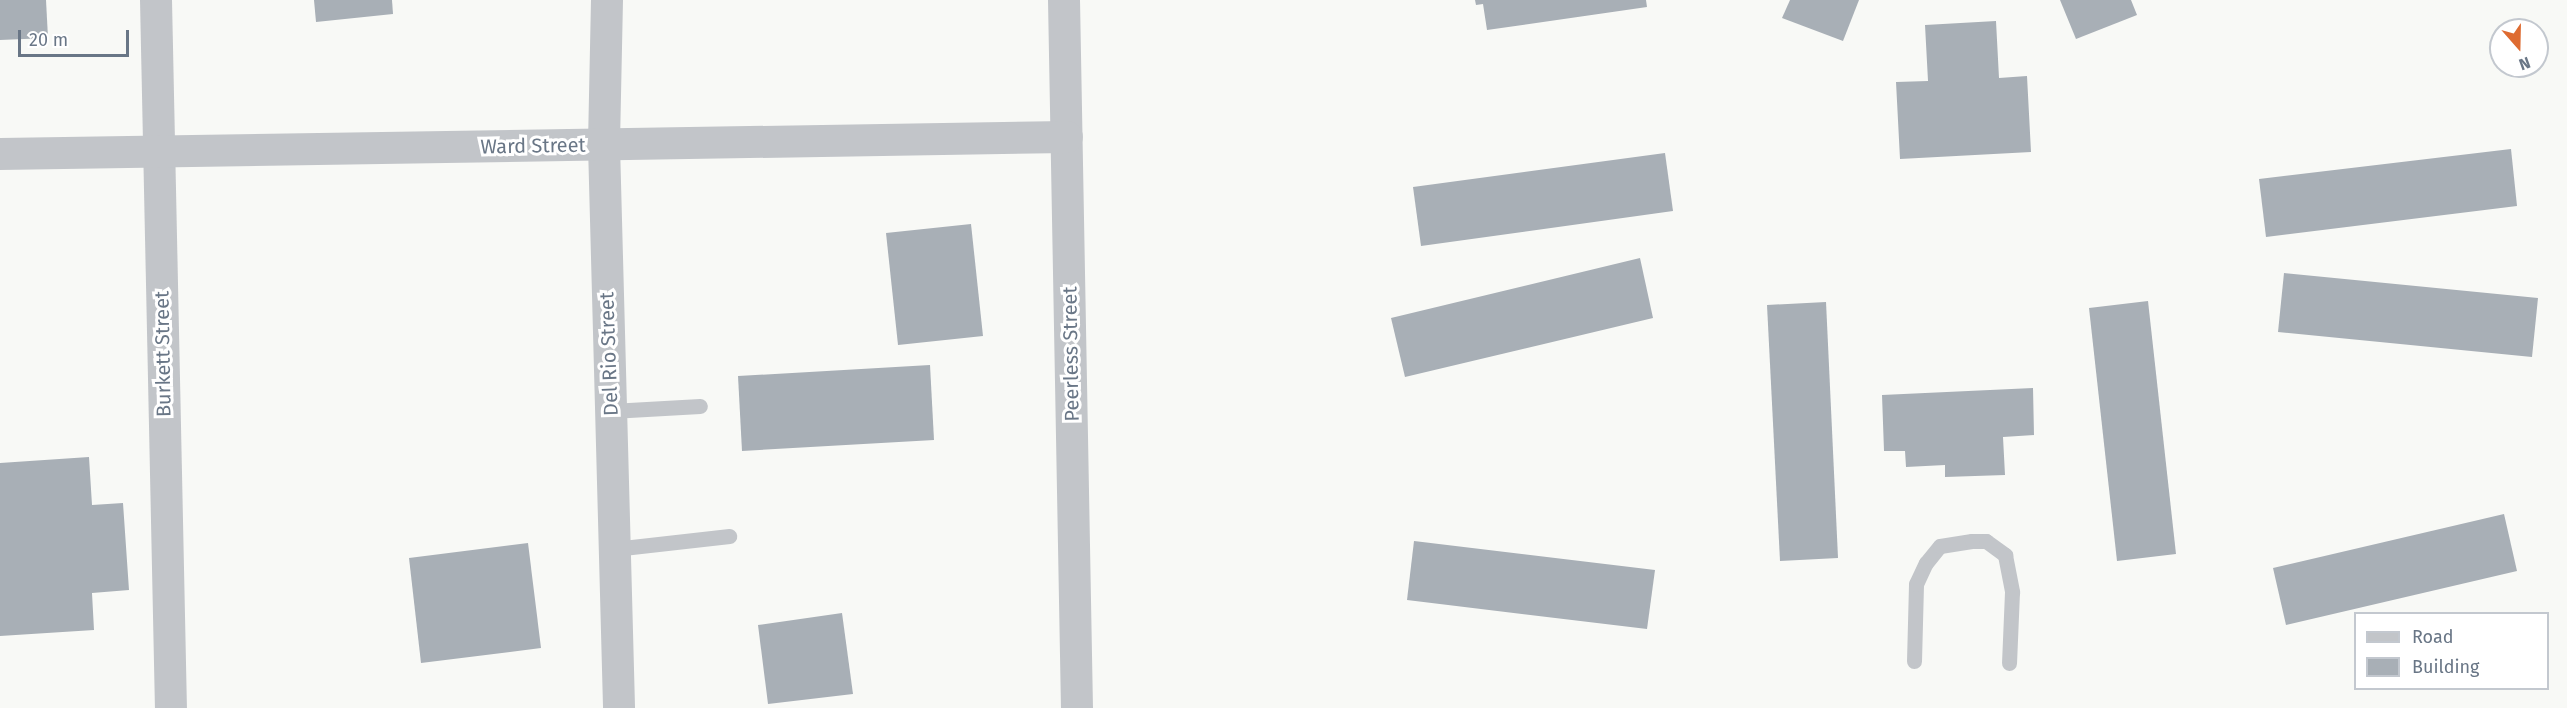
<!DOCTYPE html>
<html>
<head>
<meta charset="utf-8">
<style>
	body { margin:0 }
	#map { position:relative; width:2567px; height:708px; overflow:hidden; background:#f8f9f6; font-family:"Fira Sans",sans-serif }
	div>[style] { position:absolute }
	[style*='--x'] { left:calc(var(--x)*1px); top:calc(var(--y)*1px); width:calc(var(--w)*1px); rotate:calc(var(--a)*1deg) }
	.building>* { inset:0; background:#a8afb6 }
	.service>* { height:15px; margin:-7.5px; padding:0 7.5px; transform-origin:7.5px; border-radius:7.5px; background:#c2c5c9 }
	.minor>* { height:32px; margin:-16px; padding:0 16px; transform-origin:16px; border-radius:16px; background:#c2c5c9 }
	span { translate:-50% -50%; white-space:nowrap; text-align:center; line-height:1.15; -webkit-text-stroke:6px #fff; paint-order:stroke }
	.street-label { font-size:20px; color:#697686 }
	.legend { position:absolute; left:2354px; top:612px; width:195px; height:78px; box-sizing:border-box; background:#fff; border:2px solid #c3c8cf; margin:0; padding:8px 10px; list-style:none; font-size:18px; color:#697686 }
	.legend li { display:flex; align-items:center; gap:12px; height:30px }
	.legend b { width:30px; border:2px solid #c3c8cf }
	.north { position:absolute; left:2489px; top:18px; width:60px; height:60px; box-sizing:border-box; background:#fff; border:2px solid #c3c8cf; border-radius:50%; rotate:160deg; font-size:16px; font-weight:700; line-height:24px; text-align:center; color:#697686 }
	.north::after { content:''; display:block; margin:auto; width:21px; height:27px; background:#de6b31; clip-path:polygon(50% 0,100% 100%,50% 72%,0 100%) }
	.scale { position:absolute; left:18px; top:30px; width:111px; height:27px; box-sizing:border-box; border:3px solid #697686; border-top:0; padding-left:8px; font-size:18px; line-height:21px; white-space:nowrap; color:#697686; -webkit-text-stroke:4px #fff; paint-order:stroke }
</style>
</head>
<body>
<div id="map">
	<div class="building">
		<i style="clip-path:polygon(0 0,46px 0,48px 38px,0 40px)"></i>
		<i style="clip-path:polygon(314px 0,392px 0,393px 14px,316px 22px)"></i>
		<i style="clip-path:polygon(1475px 0,1646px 0,1647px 7px,1487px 30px,1483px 4px,1476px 5px)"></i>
		<i style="clip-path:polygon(1790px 0,1859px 0,1843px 41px,1782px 18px)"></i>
		<i style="clip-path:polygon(2060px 0,2131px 0,2137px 15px,2076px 39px)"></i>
		<i style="clip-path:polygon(1996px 21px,1999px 78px,2027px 76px,2031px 152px,1900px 159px,1896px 82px,1928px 81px,1925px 25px)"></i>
		<i style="clip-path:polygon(2511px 149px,2517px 206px,2266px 237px,2259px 179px)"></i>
		<i style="clip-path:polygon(1665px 153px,1673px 211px,1421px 246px,1413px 187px)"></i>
		<i style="clip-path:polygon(971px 224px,983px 336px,898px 345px,886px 233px)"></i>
		<i style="clip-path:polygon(1640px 258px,1653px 318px,1405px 377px,1391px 318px)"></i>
		<i style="clip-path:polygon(2284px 273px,2538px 298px,2532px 357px,2278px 332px)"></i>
		<i style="clip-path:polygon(2148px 301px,2176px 554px,2117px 561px,2089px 308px)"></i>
		<i style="clip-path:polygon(1826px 302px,1838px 558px,1780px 561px,1767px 305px)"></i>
		<i style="clip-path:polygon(930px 365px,934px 440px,742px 451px,738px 376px)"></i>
		<i style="clip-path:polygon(2033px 388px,2034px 435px,2003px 437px,2005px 475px,1945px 477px,1945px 465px,1906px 467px,1905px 451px,1884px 451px,1882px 395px)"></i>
		<i style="clip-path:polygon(89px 457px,92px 505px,123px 503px,129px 590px,92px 593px,94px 630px,0 636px,0 463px)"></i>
		<i style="clip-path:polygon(2504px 514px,2517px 571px,2286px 625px,2273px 568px)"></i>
		<i style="clip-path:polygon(1414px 541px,1655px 570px,1647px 629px,1407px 600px)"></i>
		<i style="clip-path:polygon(528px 543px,541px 648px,421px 663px,409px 558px)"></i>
		<i style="clip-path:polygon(842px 613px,853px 694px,768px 704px,758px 625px)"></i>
	</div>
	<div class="service">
		<i style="--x:611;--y:411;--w:89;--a:-3.2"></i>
		<i style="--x:614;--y:549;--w:116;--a:-6.4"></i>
		<i style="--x:1914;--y:661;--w:77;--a:-88.5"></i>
		<i style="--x:1916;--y:584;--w:23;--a:-65"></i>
		<i style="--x:1926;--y:563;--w:22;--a:-51"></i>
		<i style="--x:1940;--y:546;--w:32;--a:-9"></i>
		<i style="--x:1972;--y:541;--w:14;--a:0"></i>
		<i style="--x:1986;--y:541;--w:24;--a:36"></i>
		<i style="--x:2005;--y:555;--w:38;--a:79"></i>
		<i style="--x:2012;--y:592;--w:71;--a:92.4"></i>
	</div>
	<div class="minor">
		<i style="--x:156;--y:0;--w:708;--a:88.79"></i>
		<i style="--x:607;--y:0;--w:145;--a:91.2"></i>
		<i style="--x:604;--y:145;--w:563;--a:88.47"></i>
		<i style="--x:1064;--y:0;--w:708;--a:88.95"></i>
		<i style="--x:0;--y:154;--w:1067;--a:-0.91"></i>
	</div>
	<div class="street-label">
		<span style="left:533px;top:146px;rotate:-1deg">Ward Street</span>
		<span style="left:163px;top:354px;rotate:-91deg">Burkett Street</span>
		<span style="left:609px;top:354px;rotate:-92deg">Del Rio Street</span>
		<span style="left:1071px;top:354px;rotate:-91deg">Peerless Street</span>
	</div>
	<ul class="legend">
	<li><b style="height:8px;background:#c2c5c9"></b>Road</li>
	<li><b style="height:16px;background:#a8afb6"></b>Building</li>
	</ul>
	<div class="north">N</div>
	<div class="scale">20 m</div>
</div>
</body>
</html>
